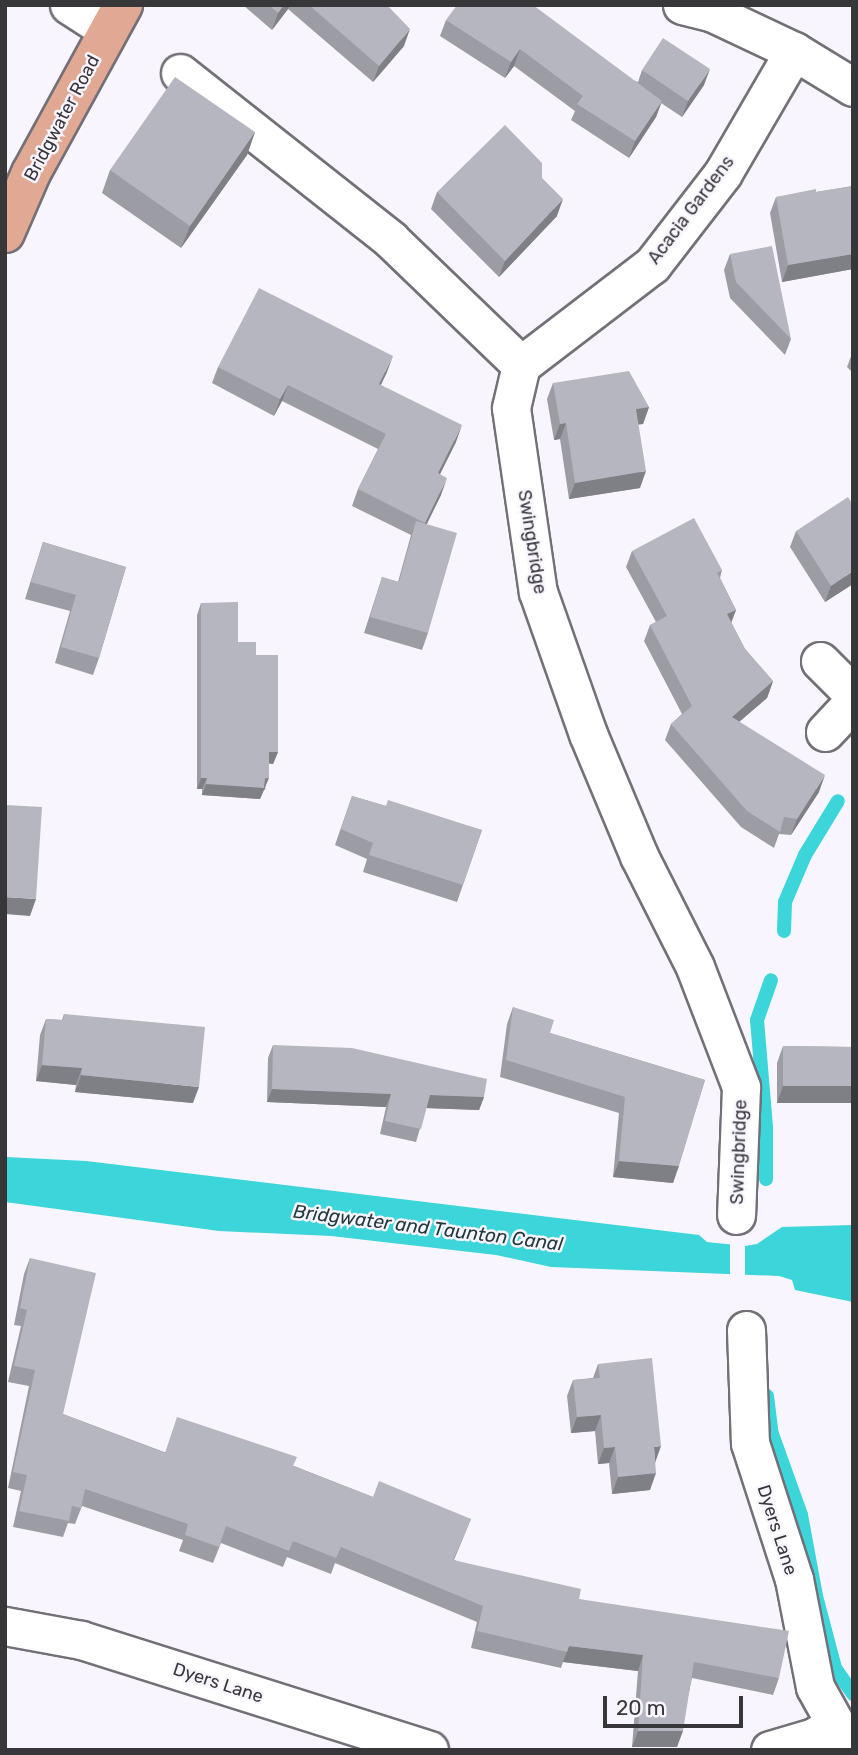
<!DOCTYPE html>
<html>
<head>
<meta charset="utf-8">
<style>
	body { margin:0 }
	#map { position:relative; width:858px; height:1755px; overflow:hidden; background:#f8f5ff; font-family:Rubik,sans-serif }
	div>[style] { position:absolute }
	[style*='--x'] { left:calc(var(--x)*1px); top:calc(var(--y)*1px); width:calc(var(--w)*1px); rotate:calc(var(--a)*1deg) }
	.water>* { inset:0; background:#3bd5da }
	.pier>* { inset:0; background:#f8f5ff }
	.stream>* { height:14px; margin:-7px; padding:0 7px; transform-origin:7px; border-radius:7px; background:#3bd5da }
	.roads { filter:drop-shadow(2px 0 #737078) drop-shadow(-2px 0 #737078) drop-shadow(0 2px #737078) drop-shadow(0 -2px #737078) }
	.minor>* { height:37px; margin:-18.5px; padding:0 18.5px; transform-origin:18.5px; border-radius:18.5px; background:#fff }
	.primary>* { height:38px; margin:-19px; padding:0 19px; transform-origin:19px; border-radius:19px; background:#e1a894 }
	.wall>* { inset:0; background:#9c9da4 }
	.shaded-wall>* { inset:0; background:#7f7f86 }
	.building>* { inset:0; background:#b5b6bf }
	span { translate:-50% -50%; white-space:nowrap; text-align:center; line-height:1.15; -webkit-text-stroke:5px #f8f5ff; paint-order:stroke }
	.street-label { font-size:18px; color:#373639 }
	.water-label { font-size:19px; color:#213a3b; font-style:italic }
	.frame { position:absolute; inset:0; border:7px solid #373639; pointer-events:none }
	.scale { position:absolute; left:603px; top:1696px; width:140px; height:32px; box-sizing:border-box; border:4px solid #373639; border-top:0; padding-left:9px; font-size:21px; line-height:24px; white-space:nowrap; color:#373639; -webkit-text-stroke:5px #f8f5ff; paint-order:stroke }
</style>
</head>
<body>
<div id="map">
	<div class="water">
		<i style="clip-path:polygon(6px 1157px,86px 1161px,699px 1235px,707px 1242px,745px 1246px,757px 1244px,782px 1227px,853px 1225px,853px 1302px,795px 1290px,792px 1280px,779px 1276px,551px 1267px,496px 1255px,331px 1236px,219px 1231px,5px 1202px)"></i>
	</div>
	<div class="pier">
		<i style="clip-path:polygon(730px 1241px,745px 1243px,745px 1279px,730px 1279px)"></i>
	</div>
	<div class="stream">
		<i style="--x:784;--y:931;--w:29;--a:-88"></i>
		<i style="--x:785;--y:902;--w:51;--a:-66.9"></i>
		<i style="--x:805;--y:855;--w:63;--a:-58.6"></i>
		<i style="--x:766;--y:1179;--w:52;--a:-90"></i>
		<i style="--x:766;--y:1127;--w:107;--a:-94.8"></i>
		<i style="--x:757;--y:1020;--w:42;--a:-70.7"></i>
		<i style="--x:767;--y:1396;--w:35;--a:83"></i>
		<i style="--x:771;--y:1431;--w:89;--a:70.3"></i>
		<i style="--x:801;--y:1515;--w:82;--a:79.5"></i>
		<i style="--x:816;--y:1596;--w:74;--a:75.2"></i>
		<i style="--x:835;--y:1668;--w:32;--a:55"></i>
	</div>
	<div class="roads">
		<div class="minor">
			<i style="--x:69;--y:5;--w:46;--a:32.7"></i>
			<i style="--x:682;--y:5;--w:30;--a:14"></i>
			<i style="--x:711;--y:12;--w:92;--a:25.2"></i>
			<i style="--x:794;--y:51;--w:69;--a:31.4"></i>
			<i style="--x:180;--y:73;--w:268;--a:38.3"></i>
			<i style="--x:390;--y:239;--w:182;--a:43.9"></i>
			<i style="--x:521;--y:365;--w:44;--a:103.1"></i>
			<i style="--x:511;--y:408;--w:186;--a:81.7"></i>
			<i style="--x:538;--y:592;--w:151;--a:70.6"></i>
			<i style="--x:588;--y:734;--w:132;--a:67.3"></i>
			<i style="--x:639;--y:856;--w:124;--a:63.2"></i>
			<i style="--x:695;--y:967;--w:129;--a:69"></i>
			<i style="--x:741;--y:1087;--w:128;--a:92.2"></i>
			<i style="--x:521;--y:365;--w:165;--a:-37.4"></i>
			<i style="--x:652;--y:265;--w:116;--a:-52.3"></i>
			<i style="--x:723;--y:173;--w:141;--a:-59.8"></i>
			<i style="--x:820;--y:661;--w:47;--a:45"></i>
			<i style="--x:825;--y:732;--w:41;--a:-47"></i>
			<i style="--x:746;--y:1330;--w:113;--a:88"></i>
			<i style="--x:750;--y:1443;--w:143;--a:72.1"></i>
			<i style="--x:794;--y:1579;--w:110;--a:79"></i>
			<i style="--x:815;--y:1687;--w:72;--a:60.9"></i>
			<i style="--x:5;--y:1626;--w:77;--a:10.4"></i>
			<i style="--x:81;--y:1640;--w:365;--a:17.5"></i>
			<i style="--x:770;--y:1750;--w:46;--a:-16.5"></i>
			<i style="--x:814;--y:1737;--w:24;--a:-33"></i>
		</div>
		<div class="primary">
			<i style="--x:5;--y:233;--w:65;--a:-66.6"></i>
			<i style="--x:31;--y:173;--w:192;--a:-61.3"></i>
		</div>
	</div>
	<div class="wall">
		<i style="clip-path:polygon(243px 5px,387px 5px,404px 46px,373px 82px,288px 9px,272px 30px)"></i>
		<i style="clip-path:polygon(446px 20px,638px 82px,642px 70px,704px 85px,682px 117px,661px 103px,656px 117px,629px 158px,571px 120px,575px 111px,514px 66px,505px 78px,440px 36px)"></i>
		<i style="clip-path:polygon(255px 132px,247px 155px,181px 248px,102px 193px,110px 170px)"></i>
		<i style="clip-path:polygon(542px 178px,557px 216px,499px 277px,431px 209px,437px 192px)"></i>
		<i style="clip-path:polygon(853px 186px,853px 269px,782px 282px,770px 213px,776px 197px,816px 192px)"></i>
		<i style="clip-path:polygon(730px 254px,791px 339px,785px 355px,730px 298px,724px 270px)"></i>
		<i style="clip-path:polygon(853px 351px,853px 373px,847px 367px)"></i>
		<i style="clip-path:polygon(218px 367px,387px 372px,381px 385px,456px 442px,440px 474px,441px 495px,427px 524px,428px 633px,422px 650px,364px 633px,382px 577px,398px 582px,411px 535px,352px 506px,358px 489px,378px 449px,282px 401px,274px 416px,212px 383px)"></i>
		<i style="clip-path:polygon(553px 383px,649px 407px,643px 424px,638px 424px,640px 488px,569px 499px,560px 439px,554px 440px,547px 399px)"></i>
		<i style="clip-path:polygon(796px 531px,853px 584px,825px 602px,790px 547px)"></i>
		<i style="clip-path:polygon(43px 542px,126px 567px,99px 658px,93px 675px,55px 663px,70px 611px,25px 599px)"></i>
		<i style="clip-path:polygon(632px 551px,722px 570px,720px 578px,736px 610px,731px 622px,745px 649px,773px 681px,767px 698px,739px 722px,819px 792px,791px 835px,779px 834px,774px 848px,741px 827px,665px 740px,671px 724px,682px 714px,644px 641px,650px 625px,656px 622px,626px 567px)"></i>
		<i style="clip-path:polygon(201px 603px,238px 642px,256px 655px,278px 752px,273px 764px,269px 763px,265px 790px,264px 790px,260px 799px,202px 795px,202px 789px,197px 789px,197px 615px)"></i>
		<i style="clip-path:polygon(352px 796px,386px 806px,482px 830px,457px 902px,363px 872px,367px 859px,335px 845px)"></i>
		<i style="clip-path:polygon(513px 1007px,550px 1033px,705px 1080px,673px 1183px,613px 1177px,619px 1113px,500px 1077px,507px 1024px)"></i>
		<i style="clip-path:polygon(64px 1014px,193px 1103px,75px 1092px,76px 1085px,36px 1081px,40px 1035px,46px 1019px,62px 1020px)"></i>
		<i style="clip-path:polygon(273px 1045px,484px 1097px,479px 1110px,426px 1108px,416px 1142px,380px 1134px,386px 1107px,267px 1102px,268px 1058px)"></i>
		<i style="clip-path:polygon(783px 1046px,853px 1047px,853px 1103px,777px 1103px,777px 1063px)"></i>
		<i style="clip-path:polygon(30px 1258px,63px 1414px,164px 1452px,294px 1466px,373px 1497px,471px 1519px,454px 1560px,579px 1599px,779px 1678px,773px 1695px,692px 1678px,677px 1747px,632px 1747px,638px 1671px,563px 1662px,561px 1668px,471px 1648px,477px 1622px,335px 1563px,331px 1574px,287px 1557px,283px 1567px,221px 1543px,213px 1563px,179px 1551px,183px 1540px,82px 1506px,75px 1524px,68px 1523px,63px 1537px,13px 1527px,21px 1491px,8px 1488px,29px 1386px,8px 1382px,21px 1326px,14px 1325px,24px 1274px)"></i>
		<i style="clip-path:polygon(598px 1364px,655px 1462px,650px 1490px,612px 1494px,609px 1463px,598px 1464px,595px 1431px,571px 1433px,567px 1396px,573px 1380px,593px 1378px)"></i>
	</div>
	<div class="shaded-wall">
		<i style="clip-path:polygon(284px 5px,290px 5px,288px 9px,272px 30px,278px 13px)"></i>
		<i style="clip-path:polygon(410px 29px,404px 46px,373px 82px,379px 66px)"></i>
		<i style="clip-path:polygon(520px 49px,514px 66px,505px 78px,511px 62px)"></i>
		<i style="clip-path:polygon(710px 69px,704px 85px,682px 117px,688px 101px)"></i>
		<i style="clip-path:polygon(662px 101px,656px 117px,629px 158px,635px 141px)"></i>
		<i style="clip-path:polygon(255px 132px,247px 155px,181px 248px,190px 226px)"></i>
		<i style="clip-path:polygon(563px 199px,557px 216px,499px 277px,505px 261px)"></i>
		<i style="clip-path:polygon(853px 254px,853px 269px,782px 282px,788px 265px)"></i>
		<i style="clip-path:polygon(393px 356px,387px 372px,373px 400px,379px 384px)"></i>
		<i style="clip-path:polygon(288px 385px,282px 401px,274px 416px,280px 399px)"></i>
		<i style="clip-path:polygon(649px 407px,643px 424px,630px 426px,636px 409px)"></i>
		<i style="clip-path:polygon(566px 423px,560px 439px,554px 440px,560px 424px)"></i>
		<i style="clip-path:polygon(462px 425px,456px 442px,432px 490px,438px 473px)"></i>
		<i style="clip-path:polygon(646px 471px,640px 488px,569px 499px,575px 483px)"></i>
		<i style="clip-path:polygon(447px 478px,441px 495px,419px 539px,425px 523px)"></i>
		<i style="clip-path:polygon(853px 571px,853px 584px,825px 602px,831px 586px)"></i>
		<i style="clip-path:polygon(736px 610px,730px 626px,727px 614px)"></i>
		<i style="clip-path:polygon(773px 681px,767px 698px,726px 733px,732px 717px)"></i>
		<i style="clip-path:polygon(269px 752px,278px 752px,273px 764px,265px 763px)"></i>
		<i style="clip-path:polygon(825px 775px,819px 792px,791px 835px,797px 819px)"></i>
		<i style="clip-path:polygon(201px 778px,207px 778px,202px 789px,197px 789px)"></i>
		<i style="clip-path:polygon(269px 778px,260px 799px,202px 795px,206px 784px)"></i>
		<i style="clip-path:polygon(5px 897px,36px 899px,30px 916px,5px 914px)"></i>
		<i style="clip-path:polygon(42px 1065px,82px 1068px,76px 1085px,36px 1081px)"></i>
		<i style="clip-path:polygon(81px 1075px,199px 1087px,193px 1103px,75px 1092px)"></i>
		<i style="clip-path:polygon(783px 1086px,853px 1086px,853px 1103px,777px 1103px)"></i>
		<i style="clip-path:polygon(272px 1089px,391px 1094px,386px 1107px,267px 1102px)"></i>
		<i style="clip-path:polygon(430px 1095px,484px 1097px,479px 1110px,425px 1108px)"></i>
		<i style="clip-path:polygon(619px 1161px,679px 1166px,673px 1183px,613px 1177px)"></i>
		<i style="clip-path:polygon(601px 1415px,595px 1431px,571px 1433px,577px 1417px)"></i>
		<i style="clip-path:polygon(661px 1446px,655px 1463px,654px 1447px)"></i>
		<i style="clip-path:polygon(615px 1447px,609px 1463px,598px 1464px,604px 1448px)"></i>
		<i style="clip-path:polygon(656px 1473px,650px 1490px,612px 1494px,618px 1477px)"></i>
		<i style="clip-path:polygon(569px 1646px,643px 1655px,638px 1671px,563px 1662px)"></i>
		<i style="clip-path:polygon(638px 1731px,683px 1731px,677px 1747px,632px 1747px)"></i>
	</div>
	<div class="building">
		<i style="clip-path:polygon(269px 5px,284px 5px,278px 13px)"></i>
		<i style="clip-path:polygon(309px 5px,387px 5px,410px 29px,379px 66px)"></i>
		<i style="clip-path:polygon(457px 5px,533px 5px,662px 101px,635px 141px,577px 104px,583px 96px,520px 49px,511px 62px,446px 20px)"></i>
		<i style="clip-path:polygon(663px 38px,710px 69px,688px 101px,642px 70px)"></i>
		<i style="clip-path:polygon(175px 77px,255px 132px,190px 226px,110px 170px)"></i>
		<i style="clip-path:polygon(505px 125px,542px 163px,542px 178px,563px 199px,505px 261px,437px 192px)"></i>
		<i style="clip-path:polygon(853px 186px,853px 254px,788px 265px,776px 197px,816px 189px,816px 192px)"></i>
		<i style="clip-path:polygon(772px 246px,791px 339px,736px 282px,730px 254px)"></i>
		<i style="clip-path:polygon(259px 288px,393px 356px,379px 384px,462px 425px,438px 473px,447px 478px,425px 523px,358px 489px,386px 434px,288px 385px,280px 399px,218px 367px)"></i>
		<i style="clip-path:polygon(629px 371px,649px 407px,636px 409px,646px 471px,575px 483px,566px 423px,560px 424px,553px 383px)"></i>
		<i style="clip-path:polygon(848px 497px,853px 505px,853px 571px,831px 586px,796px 531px)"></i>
		<i style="clip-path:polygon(694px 518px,722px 570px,717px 573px,736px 610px,727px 614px,745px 649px,773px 681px,732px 717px,825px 775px,797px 819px,784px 817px,780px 832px,747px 811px,671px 724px,692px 706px,650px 625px,667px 616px,632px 551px)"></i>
		<i style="clip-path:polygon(416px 521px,457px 533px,428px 633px,370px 617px,382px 577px,399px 582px)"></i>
		<i style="clip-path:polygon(43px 542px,126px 567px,99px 658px,61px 647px,76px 595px,31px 582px)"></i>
		<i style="clip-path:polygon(238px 602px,238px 642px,256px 642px,256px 655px,278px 655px,278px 752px,269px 752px,269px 778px,265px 778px,264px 788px,206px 784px,207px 778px,201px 778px,201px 603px)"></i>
		<i style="clip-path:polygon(352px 796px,386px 806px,388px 800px,482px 830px,463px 885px,369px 855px,373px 843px,341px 829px)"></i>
		<i style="clip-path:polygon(5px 805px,42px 807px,36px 899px,5px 897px)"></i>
		<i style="clip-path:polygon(513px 1007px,554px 1020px,550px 1033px,705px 1080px,679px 1166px,619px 1161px,625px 1097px,506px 1060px)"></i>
		<i style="clip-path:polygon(64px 1014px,205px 1027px,199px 1087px,81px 1075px,82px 1068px,42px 1065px,46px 1019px,63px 1020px)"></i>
		<i style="clip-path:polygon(273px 1045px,352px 1048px,487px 1079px,484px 1097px,430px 1095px,421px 1129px,385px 1121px,391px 1094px,272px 1089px)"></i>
		<i style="clip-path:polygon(783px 1046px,853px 1047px,853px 1086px,783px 1086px)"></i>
		<i style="clip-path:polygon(30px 1258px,96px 1273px,63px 1414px,165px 1453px,177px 1417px,297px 1457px,293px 1466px,373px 1497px,379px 1481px,471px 1519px,453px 1560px,581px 1589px,579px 1599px,789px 1631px,779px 1678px,694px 1662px,683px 1731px,638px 1731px,643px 1655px,569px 1646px,567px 1652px,477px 1631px,483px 1606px,341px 1547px,336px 1558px,293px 1541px,289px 1551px,226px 1526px,219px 1547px,185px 1535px,188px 1524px,85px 1489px,81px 1508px,72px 1506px,69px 1521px,19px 1511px,27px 1475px,13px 1472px,35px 1370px,14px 1366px,27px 1310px,20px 1308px)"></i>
		<i style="clip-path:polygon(652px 1358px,661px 1446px,654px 1447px,656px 1473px,618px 1477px,615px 1447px,604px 1448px,601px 1415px,577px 1417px,573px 1380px,600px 1378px,598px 1364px)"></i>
	</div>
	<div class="street-label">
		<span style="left:62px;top:118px;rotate:-62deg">Bridgwater Road</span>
		<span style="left:691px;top:210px;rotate:-53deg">Acacia Gardens</span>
		<span style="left:532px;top:542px;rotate:81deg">Swingbridge</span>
		<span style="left:739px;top:1152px;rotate:-88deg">Swingbridge</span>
		<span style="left:777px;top:1530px;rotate:72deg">Dyers Lane</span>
		<span style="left:218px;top:1683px;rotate:18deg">Dyers Lane</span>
	</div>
	<div class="water-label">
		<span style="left:428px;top:1228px;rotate:7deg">Bridgwater and Taunton Canal</span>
	</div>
	<div class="frame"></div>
	<div class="scale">20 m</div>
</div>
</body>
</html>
